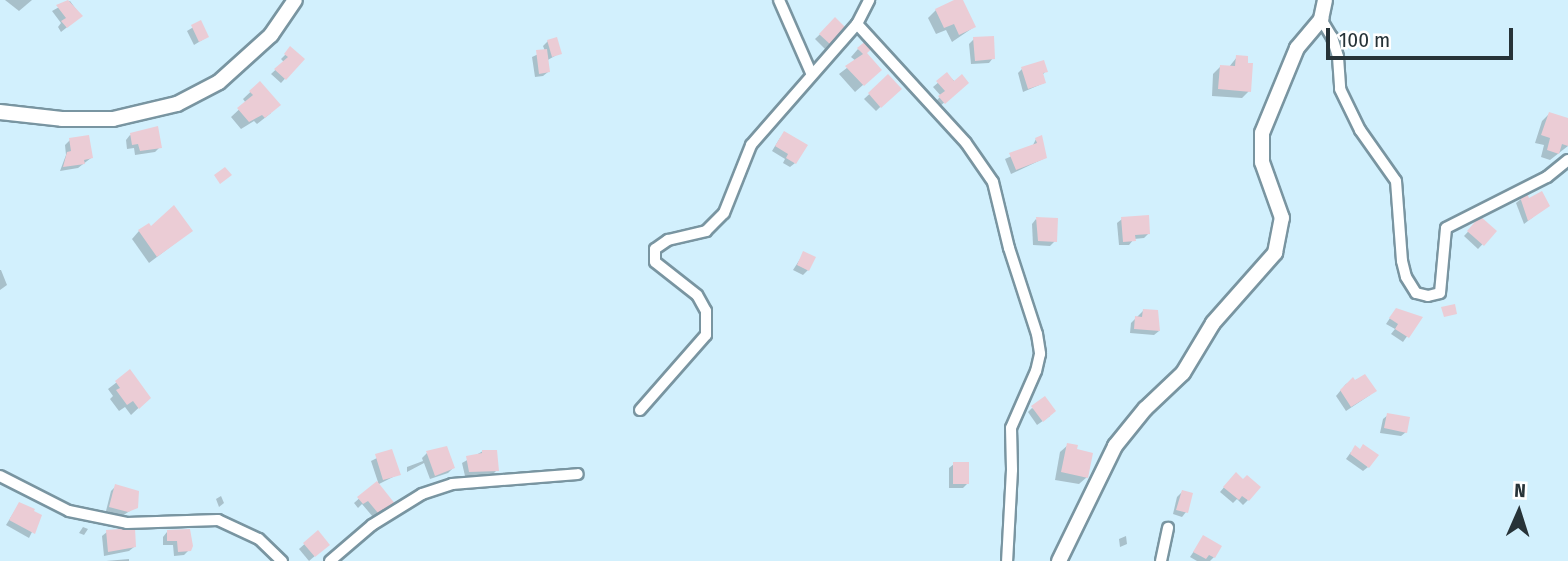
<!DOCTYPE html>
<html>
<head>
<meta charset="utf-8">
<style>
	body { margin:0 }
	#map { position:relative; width:1568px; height:561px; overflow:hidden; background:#d2f0fd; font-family:"Fira Sans Condensed",sans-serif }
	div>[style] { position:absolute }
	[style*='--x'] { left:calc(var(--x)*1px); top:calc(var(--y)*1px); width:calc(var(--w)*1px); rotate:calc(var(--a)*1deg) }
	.shadow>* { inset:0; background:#0003 }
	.building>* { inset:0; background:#ebccd5 }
	.roads { filter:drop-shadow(2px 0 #7995a1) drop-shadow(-2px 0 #7995a1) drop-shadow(0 2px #7995a1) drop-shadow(0 -2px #7995a1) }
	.street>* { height:10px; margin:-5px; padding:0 5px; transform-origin:5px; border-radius:5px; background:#fff }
	.secondary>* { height:14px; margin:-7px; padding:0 7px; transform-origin:7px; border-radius:7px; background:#fff }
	span { translate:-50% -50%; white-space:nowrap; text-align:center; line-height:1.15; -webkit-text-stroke:5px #fff; paint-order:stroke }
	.north { position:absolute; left:1484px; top:477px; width:70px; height:70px; -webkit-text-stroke:5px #fff; paint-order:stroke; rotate:3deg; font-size:19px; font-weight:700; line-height:28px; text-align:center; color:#273338 }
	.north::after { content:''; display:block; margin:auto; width:24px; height:32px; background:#273338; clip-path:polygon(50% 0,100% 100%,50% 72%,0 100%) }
	.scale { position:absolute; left:1326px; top:28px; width:187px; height:32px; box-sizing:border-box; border:4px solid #273338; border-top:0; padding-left:9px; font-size:21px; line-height:24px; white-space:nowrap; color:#273338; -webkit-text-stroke:5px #fff; paint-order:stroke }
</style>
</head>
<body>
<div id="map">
	<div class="shadow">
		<i style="clip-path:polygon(5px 0,32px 0,19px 11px)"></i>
		<i style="clip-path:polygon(958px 0,961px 0,974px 27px,952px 42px,946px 30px,936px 34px,928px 18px,936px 10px)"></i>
		<i style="clip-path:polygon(70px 1px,81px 16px,61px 32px,58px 27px,61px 23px,52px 11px)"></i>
		<i style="clip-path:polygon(835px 20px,845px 30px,826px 50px,815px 39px)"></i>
		<i style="clip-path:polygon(200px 23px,207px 37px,194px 45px,187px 31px)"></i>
		<i style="clip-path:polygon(974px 39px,993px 58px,989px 63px,971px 64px,969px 44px)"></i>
		<i style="clip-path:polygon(548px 41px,560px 53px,546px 61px,548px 72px,543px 76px,535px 77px,532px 57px,545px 51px,543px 46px)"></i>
		<i style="clip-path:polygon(291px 49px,302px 60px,281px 83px,271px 74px,284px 62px,281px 59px)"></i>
		<i style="clip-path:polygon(858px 49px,865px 54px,872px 77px,855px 92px,839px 74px,856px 61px,851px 57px)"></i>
		<i style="clip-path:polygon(1237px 57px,1249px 91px,1242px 98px,1212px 96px,1213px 74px,1221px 66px,1229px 67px)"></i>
		<i style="clip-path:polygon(1022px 69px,1046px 71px,1041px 76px,1044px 83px,1023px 92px,1018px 73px)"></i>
		<i style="clip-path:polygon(947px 75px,962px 87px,939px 107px,935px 102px,941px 96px,933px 87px)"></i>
		<i style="clip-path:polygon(888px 77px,899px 89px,876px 111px,864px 99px)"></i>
		<i style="clip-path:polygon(260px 83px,271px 113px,257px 124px,254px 121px,241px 129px,231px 117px,246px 103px,243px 99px)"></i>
		<i style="clip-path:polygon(1549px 114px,1568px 120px,1568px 146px,1550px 160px,1541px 157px,1544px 145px,1535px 143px,1542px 121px)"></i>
		<i style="clip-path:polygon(130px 135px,160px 147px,155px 152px,135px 155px,134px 148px,127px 149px,126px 140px)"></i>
		<i style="clip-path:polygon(780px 138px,795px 163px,790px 167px,783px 163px,785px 159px,772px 151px)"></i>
		<i style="clip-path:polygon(1036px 139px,1045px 158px,1011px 174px,1005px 159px,1032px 147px)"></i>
		<i style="clip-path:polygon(70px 140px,91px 158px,78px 168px,60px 171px,66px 155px,65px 145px)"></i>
		<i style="clip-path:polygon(1521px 199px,1529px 200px,1537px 214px,1524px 224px,1516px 203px)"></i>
		<i style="clip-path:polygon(1036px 219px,1055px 241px,1050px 246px,1033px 245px,1032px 224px)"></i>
		<i style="clip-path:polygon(1122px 219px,1149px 233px,1144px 238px,1134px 239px,1129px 245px,1119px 245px,1117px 223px)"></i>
		<i style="clip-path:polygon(1480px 219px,1494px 232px,1478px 249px,1464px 236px)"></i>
		<i style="clip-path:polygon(151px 228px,191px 231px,149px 263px,132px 239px,139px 231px)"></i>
		<i style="clip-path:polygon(804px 253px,808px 270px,803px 275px,793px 270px)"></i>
		<i style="clip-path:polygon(1px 270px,7px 285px,0 290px,0 270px)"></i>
		<i style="clip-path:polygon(1143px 311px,1159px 331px,1154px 335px,1130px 333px,1131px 323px)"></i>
		<i style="clip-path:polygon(1392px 315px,1420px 318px,1403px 342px,1391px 334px,1395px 329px,1386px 324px)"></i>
		<i style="clip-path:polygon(130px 372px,149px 398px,131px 415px,125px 407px,119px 411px,110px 399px,113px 396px,108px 389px)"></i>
		<i style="clip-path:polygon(1365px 376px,1370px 395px,1346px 411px,1336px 396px,1346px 384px)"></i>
		<i style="clip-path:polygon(1032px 408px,1050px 416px,1037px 425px,1028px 412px)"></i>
		<i style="clip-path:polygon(1388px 415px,1406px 432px,1401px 436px,1380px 433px,1383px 419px)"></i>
		<i style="clip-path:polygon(1068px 445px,1087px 477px,1079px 484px,1055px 480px,1060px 452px)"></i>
		<i style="clip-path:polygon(446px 448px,453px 468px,448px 473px,430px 479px,424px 463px,407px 472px,407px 467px,423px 461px,422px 458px,427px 453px)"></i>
		<i style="clip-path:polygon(391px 451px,399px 474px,377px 485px,393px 505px,380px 516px,378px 513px,373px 517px,362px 504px,358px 508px,354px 503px,378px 482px,371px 461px)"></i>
		<i style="clip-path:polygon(483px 451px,497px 470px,492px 475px,465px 476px,462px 463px)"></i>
		<i style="clip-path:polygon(1351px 452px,1368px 467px,1363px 471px,1346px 459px)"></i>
		<i style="clip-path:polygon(954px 464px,967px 484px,963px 488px,949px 488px,949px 468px)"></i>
		<i style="clip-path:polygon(1231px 479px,1243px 481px,1248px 500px,1243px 505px,1237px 499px,1233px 503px,1220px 492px)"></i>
		<i style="clip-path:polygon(116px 486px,136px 507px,122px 516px,106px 511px,111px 491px)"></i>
		<i style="clip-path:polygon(1182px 492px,1186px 512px,1182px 517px,1173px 514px,1177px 497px)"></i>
		<i style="clip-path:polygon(221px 496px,224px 503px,219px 507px,216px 499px)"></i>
		<i style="clip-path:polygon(19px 504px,40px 516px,29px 538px,6px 525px)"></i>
		<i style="clip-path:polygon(83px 527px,88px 529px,84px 535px,79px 533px)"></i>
		<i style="clip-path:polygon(107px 532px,134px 547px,129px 551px,104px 556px,102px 536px)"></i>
		<i style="clip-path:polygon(167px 532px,189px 550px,184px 555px,174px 556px,173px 545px,163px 545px,163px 537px)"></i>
		<i style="clip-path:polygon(317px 533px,323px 549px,309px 561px,299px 549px)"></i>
		<i style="clip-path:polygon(1126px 536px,1127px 544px,1120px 547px,1119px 539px)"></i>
		<i style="clip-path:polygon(1203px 538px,1214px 557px,1210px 561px,1197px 561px,1190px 557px)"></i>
		<i style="clip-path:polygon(129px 559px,129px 561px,106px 561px)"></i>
	</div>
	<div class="building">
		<i style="clip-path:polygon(68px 0,83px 16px,67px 28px,61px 21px,66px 18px,56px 5px)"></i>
		<i style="clip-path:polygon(954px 0,963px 0,976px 27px,959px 35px,954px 24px,944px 28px,935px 9px)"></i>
		<i style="clip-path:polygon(835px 17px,848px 30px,832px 46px,819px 34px)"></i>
		<i style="clip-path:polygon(201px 20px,209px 37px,199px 42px,191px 25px)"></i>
		<i style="clip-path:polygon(994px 36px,995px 59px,975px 61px,973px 37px)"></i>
		<i style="clip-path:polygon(557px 37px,562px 54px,552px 57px,547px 40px)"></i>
		<i style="clip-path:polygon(867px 40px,874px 47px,867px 53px,882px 70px,864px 86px,845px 66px,863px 54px,857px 48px)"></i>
		<i style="clip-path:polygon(290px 46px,305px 59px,286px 80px,274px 69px,288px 57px,284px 54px)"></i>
		<i style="clip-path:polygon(547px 49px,550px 72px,539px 74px,536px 50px)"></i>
		<i style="clip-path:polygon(1236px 55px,1248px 56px,1248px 63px,1253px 63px,1251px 92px,1218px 89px,1220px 65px,1235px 66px)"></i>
		<i style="clip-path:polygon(1044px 60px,1048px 72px,1043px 73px,1046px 83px,1028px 89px,1021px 67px)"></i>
		<i style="clip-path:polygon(947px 72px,954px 81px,962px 74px,969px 83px,945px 104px,938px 96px,945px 91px,936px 81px)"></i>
		<i style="clip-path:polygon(888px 74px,902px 89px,881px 108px,868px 93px)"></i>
		<i style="clip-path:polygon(260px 81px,281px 105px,265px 118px,262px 115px,249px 122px,237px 108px,253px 95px,249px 91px)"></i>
		<i style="clip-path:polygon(1549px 112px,1568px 118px,1568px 146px,1562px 144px,1559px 154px,1547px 150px,1550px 138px,1541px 135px)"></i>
		<i style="clip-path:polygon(158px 126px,162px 148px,140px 151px,138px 144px,132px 145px,130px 133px)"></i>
		<i style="clip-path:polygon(784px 131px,808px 145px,796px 164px,786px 158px,788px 154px,775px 146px)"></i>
		<i style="clip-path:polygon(89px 135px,93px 158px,84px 160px,85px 164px,63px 167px,67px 152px,71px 151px,69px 138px)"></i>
		<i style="clip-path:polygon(1042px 135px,1047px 158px,1016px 170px,1009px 153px,1037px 143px,1035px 138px)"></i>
		<i style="clip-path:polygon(225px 167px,232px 175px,220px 184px,214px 175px)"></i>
		<i style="clip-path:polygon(1542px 191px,1550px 206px,1528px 221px,1520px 197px,1527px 193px,1529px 198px)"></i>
		<i style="clip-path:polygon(174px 205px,193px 231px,157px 257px,138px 230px,149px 223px,151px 226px)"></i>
		<i style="clip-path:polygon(1149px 215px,1150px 234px,1135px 235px,1136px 241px,1123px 242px,1121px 217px)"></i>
		<i style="clip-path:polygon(1480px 216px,1497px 231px,1484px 246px,1467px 231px)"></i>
		<i style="clip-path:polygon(1036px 217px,1058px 218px,1057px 242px,1038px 241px)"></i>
		<i style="clip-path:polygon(803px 251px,816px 257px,809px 271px,797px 265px)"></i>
		<i style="clip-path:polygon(1455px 304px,1457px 314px,1444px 317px,1441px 307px)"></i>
		<i style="clip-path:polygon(1396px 308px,1423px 317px,1409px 338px,1395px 329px,1398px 324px,1389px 318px)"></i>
		<i style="clip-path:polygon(1143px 309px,1158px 310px,1160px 331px,1134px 329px,1135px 316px,1142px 317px)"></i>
		<i style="clip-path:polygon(130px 369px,151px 398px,139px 409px,133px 401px,127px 405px,116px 390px,120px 388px,115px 381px)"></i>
		<i style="clip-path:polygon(1365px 374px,1377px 391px,1351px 407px,1340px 390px,1353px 377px,1355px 380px)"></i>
		<i style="clip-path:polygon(1045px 396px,1056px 411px,1043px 422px,1031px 406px)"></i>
		<i style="clip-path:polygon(1387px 413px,1410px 417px,1407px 433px,1384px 428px)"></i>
		<i style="clip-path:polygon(1067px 443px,1078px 445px,1077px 449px,1093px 453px,1088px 478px,1061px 472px)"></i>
		<i style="clip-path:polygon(1363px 444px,1379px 455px,1369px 468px,1350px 454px,1355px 445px,1360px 449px)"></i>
		<i style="clip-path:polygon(447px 446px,455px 468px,435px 476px,426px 451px)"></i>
		<i style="clip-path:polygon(392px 449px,401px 475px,383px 480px,375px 454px)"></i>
		<i style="clip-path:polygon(482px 450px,497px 450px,499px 471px,469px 472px,466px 456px,482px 453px)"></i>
		<i style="clip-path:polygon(953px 462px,969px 462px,969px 484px,953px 484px)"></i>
		<i style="clip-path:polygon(1236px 472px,1243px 479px,1247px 475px,1261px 487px,1249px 501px,1242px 496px,1239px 500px,1223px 487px)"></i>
		<i style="clip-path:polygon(377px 481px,396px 505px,386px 513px,383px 509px,378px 513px,368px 501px,363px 504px,357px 497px)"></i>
		<i style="clip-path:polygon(115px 484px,139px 491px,138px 508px,128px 512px,109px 507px)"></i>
		<i style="clip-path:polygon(1182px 490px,1193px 493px,1188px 513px,1176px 510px)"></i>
		<i style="clip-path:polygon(19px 502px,35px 509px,34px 511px,42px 515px,35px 534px,9px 520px)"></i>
		<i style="clip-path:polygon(135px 528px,136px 547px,108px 552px,106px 530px)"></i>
		<i style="clip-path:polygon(190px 529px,193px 546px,191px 551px,178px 552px,177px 541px,167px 541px,167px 530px)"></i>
		<i style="clip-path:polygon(318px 530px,330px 545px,315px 557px,303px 543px)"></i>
		<i style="clip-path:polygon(1203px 535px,1222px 546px,1215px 558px,1209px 555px,1206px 559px,1193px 552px)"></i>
	</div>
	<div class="roads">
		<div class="street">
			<i style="--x:779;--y:0;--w:80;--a:66.3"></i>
			<i style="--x:1321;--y:19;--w:21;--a:59"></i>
			<i style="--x:1332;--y:37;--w:21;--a:73"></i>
			<i style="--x:1338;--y:57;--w:32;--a:86"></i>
			<i style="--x:1340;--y:89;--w:46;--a:64"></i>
			<i style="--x:1360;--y:130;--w:62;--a:54.8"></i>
			<i style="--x:1396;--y:181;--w:80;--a:85.7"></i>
			<i style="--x:1402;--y:261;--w:16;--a:76"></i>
			<i style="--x:1406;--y:277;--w:19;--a:58"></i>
			<i style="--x:1416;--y:293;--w:12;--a:14"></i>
			<i style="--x:1428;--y:296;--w:12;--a:-14"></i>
			<i style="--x:1440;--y:293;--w:65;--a:-84.7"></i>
			<i style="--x:1446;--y:228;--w:113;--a:-26.8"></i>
			<i style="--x:1547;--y:177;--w:27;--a:-39"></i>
			<i style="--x:857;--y:24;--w:161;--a:47.5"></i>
			<i style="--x:966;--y:143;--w:47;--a:55.3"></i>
			<i style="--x:993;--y:182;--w:68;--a:76.4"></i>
			<i style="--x:1009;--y:248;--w:90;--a:72"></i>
			<i style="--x:1037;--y:334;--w:20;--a:81"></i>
			<i style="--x:1040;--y:354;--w:17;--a:103"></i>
			<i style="--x:1036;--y:371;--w:62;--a:113.7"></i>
			<i style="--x:1011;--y:428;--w:42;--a:88.6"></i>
			<i style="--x:1012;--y:470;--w:91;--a:93.1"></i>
			<i style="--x:640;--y:410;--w:100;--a:-48.7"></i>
			<i style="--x:706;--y:335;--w:24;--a:-90"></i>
			<i style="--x:706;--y:311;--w:18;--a:-119"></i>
			<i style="--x:697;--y:295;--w:53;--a:-141.8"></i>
			<i style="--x:655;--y:262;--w:13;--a:-90"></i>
			<i style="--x:655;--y:249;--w:16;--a:-35"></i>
			<i style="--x:668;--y:240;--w:39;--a:-13"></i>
			<i style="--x:706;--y:231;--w:25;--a:-45"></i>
			<i style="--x:724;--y:213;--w:73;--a:-68.3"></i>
			<i style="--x:751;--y:145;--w:161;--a:-48.8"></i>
			<i style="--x:857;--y:24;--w:27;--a:-63"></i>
			<i style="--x:0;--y:476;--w:77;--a:26.9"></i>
			<i style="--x:69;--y:511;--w:59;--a:11.7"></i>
			<i style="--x:127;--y:523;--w:91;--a:-1.9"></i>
			<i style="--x:218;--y:520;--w:45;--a:24.9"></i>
			<i style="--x:259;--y:539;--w:32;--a:44"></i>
			<i style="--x:330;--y:561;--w:55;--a:-40.6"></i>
			<i style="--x:372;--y:525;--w:59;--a:-31.8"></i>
			<i style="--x:422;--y:494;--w:32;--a:-18"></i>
			<i style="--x:452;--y:484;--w:126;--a:-4.5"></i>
			<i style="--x:1161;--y:561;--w:34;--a:-78"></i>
		</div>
		<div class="secondary">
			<i style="--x:0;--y:112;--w:62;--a:6.4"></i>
			<i style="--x:62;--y:119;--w:51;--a:0"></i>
			<i style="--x:113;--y:119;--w:66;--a:-13.2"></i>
			<i style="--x:177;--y:104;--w:47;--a:-27.6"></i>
			<i style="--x:219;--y:82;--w:70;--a:-42.1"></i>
			<i style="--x:271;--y:35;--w:42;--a:-55.6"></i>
			<i style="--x:1059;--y:561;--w:128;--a:-64"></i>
			<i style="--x:1115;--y:446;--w:48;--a:-51"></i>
			<i style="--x:1145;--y:409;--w:52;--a:-43.5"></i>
			<i style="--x:1183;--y:373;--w:58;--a:-59"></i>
			<i style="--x:1213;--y:323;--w:94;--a:-48.5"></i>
			<i style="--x:1275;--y:253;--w:36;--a:-79"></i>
			<i style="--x:1282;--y:218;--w:59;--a:-109.7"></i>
			<i style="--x:1262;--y:162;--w:29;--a:-90"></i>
			<i style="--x:1262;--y:133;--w:92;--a:-67.6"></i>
			<i style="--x:1297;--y:48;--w:38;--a:-50"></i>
			<i style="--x:1321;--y:19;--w:19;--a:-78"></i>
		</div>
	</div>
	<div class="north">N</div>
	<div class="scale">100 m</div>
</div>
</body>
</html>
